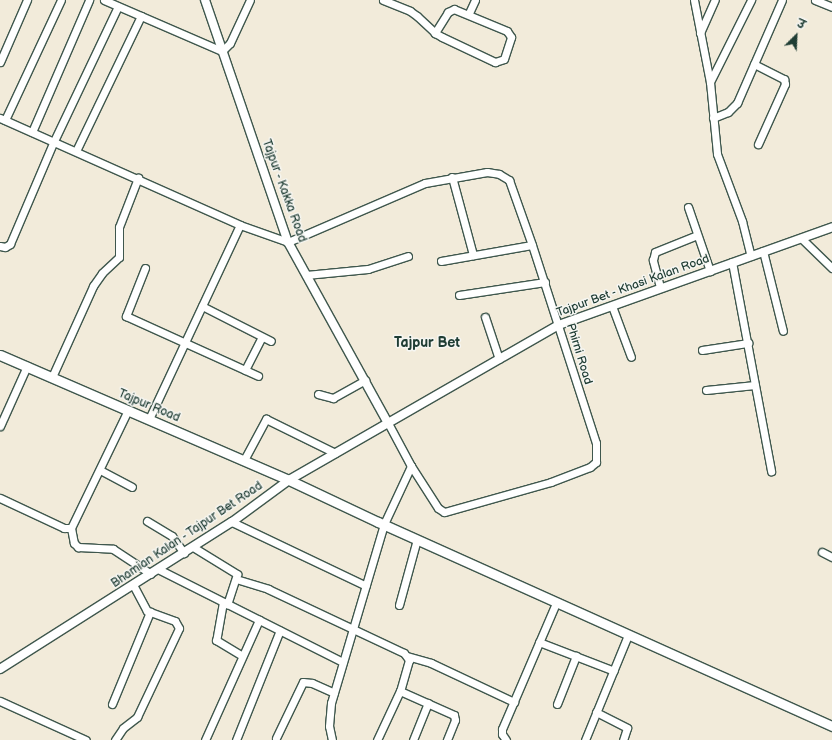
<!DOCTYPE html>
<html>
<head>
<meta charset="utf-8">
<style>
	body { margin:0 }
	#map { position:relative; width:832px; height:740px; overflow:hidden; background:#f2ebda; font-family:"Balsamiq Sans","Playpen Sans Deva",sans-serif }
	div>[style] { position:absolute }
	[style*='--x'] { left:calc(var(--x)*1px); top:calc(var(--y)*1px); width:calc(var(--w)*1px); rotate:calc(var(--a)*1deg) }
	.roads { filter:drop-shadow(1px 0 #3f574d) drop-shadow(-1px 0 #3f574d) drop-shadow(0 1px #3f574d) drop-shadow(0 -1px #3f574d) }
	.minor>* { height:7px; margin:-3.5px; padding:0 3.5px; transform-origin:3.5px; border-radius:3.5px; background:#fff }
	.tertiary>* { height:8px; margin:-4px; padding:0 4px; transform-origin:4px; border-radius:4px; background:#fff }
	.secondary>* { height:9px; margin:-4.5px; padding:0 4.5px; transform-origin:4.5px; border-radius:4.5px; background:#fff }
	span { translate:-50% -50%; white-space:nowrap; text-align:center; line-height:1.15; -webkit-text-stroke:3px #f6f6f2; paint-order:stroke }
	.street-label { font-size:12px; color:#1f3d34 }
	.quarter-label { font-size:14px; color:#1f3d34; font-weight:700 }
	.north { position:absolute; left:776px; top:16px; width:40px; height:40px; -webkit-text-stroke:3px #f6f6f2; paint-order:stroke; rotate:24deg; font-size:11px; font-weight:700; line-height:16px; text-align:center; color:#1f3d34 }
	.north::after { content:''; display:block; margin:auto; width:14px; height:18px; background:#1f3d34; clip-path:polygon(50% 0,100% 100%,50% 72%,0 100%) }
</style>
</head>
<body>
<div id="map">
	<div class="roads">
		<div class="minor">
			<i style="--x:104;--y:0;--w:129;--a:23.4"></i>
			<i style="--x:222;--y:51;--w:11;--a:-45"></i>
			<i style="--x:230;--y:43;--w:47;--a:-65.1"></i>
			<i style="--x:383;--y:0;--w:29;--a:22"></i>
			<i style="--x:410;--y:11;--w:9;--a:36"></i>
			<i style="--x:417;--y:16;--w:25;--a:43"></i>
			<i style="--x:435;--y:33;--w:8;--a:30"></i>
			<i style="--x:442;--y:37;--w:59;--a:25.3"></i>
			<i style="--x:495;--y:62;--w:9;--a:-18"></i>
			<i style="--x:504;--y:59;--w:23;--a:-72"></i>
			<i style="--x:511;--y:37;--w:7;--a:-124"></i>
			<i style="--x:507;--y:31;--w:57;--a:-157.5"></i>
			<i style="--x:454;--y:9;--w:7;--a:153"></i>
			<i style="--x:448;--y:12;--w:25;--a:122"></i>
			<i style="--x:694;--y:0;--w:84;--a:79"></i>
			<i style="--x:710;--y:82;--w:72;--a:84.4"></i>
			<i style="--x:717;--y:154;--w:72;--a:69.5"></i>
			<i style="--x:742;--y:221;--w:36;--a:76"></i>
			<i style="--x:815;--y:0;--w:18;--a:22"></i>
			<i style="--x:469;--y:13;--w:14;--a:-65"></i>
			<i style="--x:700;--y:33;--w:36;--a:-66"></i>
			<i style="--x:0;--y:62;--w:68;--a:-66.5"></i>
			<i style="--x:754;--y:64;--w:34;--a:27"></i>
			<i style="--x:784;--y:79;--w:5;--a:79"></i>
			<i style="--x:785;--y:84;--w:66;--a:114.2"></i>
			<i style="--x:710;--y:82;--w:92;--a:-63.4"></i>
			<i style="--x:0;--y:118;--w:263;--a:24"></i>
			<i style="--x:240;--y:225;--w:51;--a:19.5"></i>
			<i style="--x:288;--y:242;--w:149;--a:-23.3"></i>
			<i style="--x:425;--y:183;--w:63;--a:-10.1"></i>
			<i style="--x:487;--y:172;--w:12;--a:9"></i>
			<i style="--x:499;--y:174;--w:12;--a:31"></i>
			<i style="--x:509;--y:180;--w:69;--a:70.5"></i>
			<i style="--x:532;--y:245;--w:208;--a:72.1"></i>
			<i style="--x:596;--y:443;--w:19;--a:90"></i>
			<i style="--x:596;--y:462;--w:8;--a:140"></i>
			<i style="--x:590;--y:467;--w:42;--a:159"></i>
			<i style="--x:551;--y:482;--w:111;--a:164.3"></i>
			<i style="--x:444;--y:512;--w:7;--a:-146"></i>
			<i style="--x:438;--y:508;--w:50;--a:-122.7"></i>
			<i style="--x:411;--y:466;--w:49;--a:-118.1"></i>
			<i style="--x:713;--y:118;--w:16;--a:-22"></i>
			<i style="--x:728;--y:112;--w:13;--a:-45"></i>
			<i style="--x:737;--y:103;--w:112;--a:-66.4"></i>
			<i style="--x:5;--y:120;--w:132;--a:-65"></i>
			<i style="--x:32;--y:132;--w:144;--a:-66.6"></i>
			<i style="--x:76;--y:151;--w:150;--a:-64.3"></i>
			<i style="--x:452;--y:177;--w:81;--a:74.9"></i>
			<i style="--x:688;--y:207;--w:68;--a:71"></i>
			<i style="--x:801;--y:238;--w:43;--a:44.1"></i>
			<i style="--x:0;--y:246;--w:5;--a:11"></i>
			<i style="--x:5;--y:247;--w:6;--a:-31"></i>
			<i style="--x:10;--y:244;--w:112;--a:-66.9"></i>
			<i style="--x:54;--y:141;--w:149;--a:-64.6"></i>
			<i style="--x:763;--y:251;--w:82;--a:76"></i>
			<i style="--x:441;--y:261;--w:92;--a:-10"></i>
			<i style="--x:732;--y:262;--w:213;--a:79.4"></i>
			<i style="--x:145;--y:268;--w:52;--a:111.6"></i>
			<i style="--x:126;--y:316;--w:145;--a:24.4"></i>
			<i style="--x:306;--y:275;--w:62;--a:-5.5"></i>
			<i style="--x:368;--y:269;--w:42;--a:-18"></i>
			<i style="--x:660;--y:287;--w:28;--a:-105"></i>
			<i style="--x:653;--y:260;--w:8;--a:-76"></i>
			<i style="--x:655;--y:252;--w:45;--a:-22"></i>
			<i style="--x:459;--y:295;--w:87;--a:-8.6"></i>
			<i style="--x:202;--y:306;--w:77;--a:26.9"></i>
			<i style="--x:612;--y:306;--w:54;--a:69.6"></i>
			<i style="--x:485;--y:317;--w:44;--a:71.6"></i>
			<i style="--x:702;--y:350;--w:47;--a:-8.7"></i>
			<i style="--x:245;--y:370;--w:37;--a:-63"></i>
			<i style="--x:52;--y:377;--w:100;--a:-65.7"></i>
			<i style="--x:93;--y:286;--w:16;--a:-55"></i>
			<i style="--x:102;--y:273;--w:23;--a:-43"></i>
			<i style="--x:119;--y:257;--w:30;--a:-90"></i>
			<i style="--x:119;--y:227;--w:53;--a:-68.8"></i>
			<i style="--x:706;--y:390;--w:49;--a:-5.8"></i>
			<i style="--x:318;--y:394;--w:16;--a:15"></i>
			<i style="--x:333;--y:398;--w:37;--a:-29"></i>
			<i style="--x:149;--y:419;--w:214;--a:-64.9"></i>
			<i style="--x:0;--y:426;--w:66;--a:-65.8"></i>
			<i style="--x:244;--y:460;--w:47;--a:-61.8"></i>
			<i style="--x:266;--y:419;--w:77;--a:26.2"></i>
			<i style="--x:100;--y:470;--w:36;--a:28"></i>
			<i style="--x:0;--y:498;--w:71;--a:25.1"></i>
			<i style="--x:64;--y:528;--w:7;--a:0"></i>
			<i style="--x:71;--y:528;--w:131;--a:-64.2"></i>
			<i style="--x:147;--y:521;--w:29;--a:31"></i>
			<i style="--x:172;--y:536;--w:21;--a:55"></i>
			<i style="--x:232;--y:522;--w:148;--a:25.5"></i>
			<i style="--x:71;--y:528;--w:15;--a:79"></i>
			<i style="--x:74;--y:543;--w:6;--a:45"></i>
			<i style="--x:78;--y:547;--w:35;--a:3"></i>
			<i style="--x:113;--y:549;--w:45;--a:33.3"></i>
			<i style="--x:193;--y:547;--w:52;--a:31.5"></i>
			<i style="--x:237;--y:574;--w:32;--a:108"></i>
			<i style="--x:822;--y:552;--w:11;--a:27"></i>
			<i style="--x:158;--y:569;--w:207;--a:26.7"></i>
			<i style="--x:236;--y:579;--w:34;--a:17"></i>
			<i style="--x:268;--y:589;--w:150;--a:25.2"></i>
			<i style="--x:404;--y:653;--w:9;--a:54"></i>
			<i style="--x:409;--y:660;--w:32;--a:106"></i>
			<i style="--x:400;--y:691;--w:59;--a:24"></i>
			<i style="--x:454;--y:715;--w:5;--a:79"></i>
			<i style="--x:455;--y:720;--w:22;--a:112"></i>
			<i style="--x:223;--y:602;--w:39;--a:100"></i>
			<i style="--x:216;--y:640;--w:29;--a:31"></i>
			<i style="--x:399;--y:605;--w:68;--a:-74.7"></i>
			<i style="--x:539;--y:642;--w:80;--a:21.1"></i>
			<i style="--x:407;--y:656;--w:25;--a:16"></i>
			<i style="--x:431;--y:663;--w:92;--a:25.2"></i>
			<i style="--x:0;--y:701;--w:94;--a:24.4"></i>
			<i style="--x:112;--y:704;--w:100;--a:-67.6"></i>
			<i style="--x:557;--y:704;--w:52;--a:-68.4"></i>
			<i style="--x:596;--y:712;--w:35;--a:27"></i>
			<i style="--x:627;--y:728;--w:13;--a:108"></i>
			<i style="--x:276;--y:738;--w:62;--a:-64.3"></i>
			<i style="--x:303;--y:682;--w:9;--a:6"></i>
			<i style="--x:312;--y:683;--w:24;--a:24"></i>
			<i style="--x:115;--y:740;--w:14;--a:-56"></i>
			<i style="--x:123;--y:728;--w:18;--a:-38"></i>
			<i style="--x:137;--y:717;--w:98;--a:-64.7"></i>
			<i style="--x:179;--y:628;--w:8;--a:-120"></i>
			<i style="--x:175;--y:621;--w:30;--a:-160"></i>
			<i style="--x:147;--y:611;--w:30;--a:-118"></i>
			<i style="--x:205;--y:740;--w:132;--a:-65.8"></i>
			<i style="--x:236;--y:740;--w:118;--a:-68.2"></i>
			<i style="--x:332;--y:740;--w:14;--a:-102"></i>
			<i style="--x:329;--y:726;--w:23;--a:-85"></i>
			<i style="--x:331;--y:703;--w:187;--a:-73.5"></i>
			<i style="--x:384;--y:524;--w:64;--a:-65"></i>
			<i style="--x:377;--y:740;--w:54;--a:-64.9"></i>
			<i style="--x:413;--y:740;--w:40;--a:-68"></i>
			<i style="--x:506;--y:740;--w:7;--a:-124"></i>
			<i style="--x:502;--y:734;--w:5;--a:-90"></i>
			<i style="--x:502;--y:729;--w:137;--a:-66.8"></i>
			<i style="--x:585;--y:740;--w:113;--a:-67.7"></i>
		</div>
		<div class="tertiary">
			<i style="--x:205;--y:0;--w:256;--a:71.1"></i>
			<i style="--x:288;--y:242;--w:207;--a:61.1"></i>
			<i style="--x:0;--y:669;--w:275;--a:-32.4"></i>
			<i style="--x:232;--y:522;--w:71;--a:-36.4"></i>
			<i style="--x:289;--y:480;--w:311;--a:-29.9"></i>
			<i style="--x:559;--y:325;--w:290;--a:-19.7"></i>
		</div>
		<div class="secondary">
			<i style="--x:0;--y:355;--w:315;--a:23.4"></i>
			<i style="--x:289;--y:480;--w:98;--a:25.3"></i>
			<i style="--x:378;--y:522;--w:498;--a:24.2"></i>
		</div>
	</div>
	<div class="street-label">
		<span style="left:284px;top:191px;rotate:70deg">Tajpur - Kakka Road</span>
		<span style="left:633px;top:286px;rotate:-20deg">Tajpur Bet - Khasi Kalan Road</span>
		<span style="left:579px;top:354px;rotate:73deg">Phirni Road</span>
		<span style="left:149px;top:406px;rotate:23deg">Tajpur Road</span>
		<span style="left:187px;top:535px;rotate:-34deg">Bhamian Kalan - Tajpur Bet Road</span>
	</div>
	<div class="quarter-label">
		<span style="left:427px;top:343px">Tajpur Bet</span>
	</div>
	<div class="north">उ</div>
</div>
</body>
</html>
